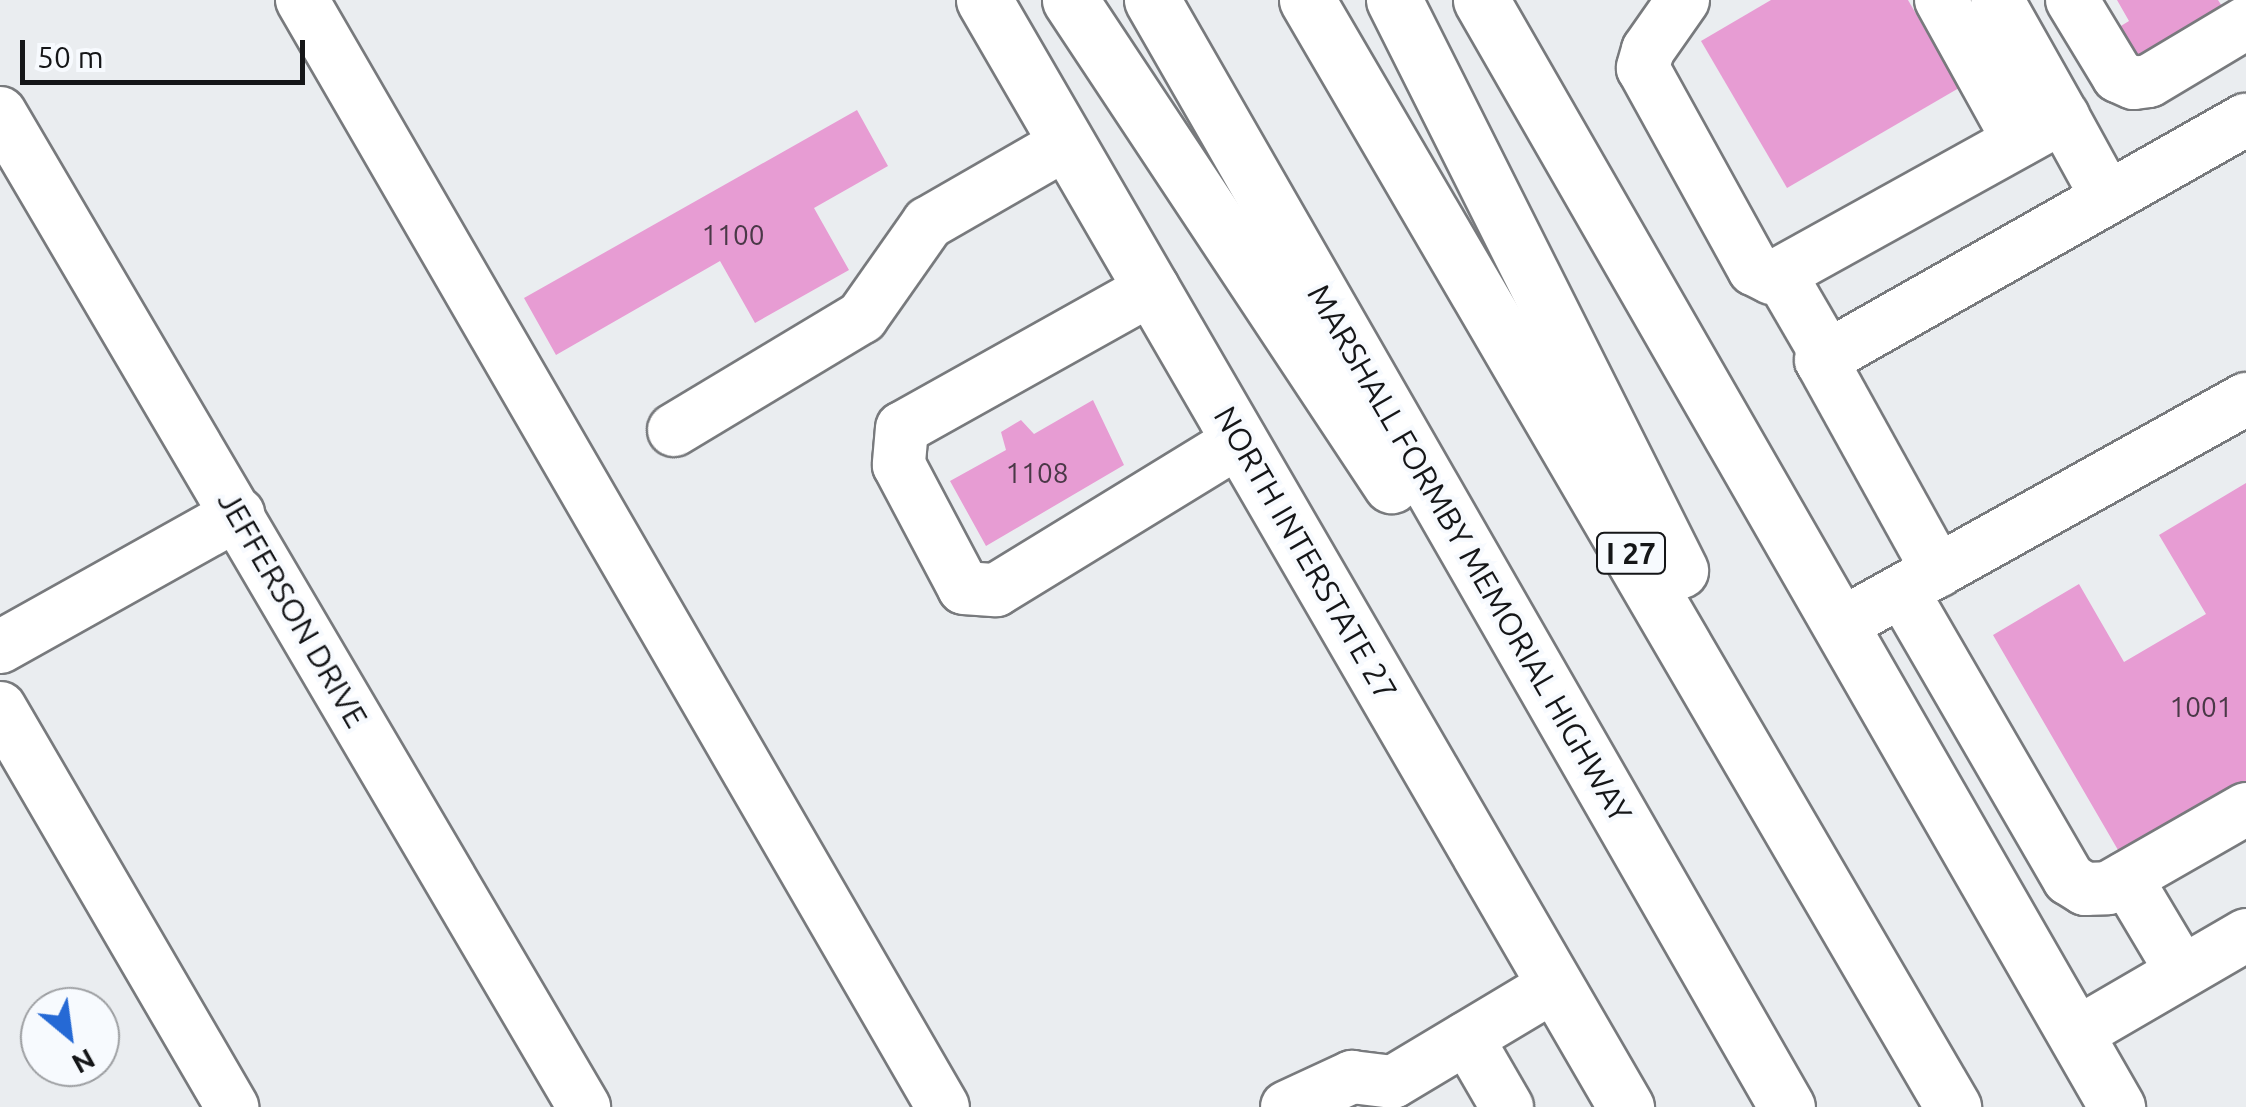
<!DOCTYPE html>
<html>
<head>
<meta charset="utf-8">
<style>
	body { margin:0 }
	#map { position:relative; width:2246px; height:1107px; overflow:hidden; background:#eaedf0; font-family:Ubuntu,sans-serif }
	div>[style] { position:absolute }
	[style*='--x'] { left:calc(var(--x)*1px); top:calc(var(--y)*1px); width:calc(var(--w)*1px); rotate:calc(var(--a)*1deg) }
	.building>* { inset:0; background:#e79cd3 }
	.roads { filter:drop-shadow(2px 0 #787a7d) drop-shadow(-2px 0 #787a7d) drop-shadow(0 2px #787a7d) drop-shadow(0 -2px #787a7d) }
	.minor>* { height:52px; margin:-26px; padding:0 26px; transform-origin:26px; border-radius:26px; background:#fff }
	.major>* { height:55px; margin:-27.5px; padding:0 27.5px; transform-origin:27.5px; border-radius:27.5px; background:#fff }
	.highway>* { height:55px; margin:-27.5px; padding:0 27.5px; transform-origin:27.5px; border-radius:27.5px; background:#fff }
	span { translate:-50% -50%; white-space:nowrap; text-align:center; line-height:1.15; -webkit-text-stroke:8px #f7fafe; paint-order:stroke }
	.number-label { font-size:28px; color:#4a3847 }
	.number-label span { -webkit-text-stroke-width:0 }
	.shield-label span { padding:2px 8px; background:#f7fafe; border:2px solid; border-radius:8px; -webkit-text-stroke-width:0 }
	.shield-label { font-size:30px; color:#151618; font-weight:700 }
	.street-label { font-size:32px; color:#151618 }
	.north { position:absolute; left:20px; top:987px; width:100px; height:100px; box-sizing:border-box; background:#f7fafe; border:2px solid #9d9fa2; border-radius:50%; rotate:151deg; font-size:28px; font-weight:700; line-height:40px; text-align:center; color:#151618 }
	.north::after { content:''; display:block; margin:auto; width:35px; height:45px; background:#2569d5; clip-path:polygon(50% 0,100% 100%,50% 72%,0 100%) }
	.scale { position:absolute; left:20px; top:40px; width:285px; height:45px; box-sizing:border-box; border:5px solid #151618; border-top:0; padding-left:12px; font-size:30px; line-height:35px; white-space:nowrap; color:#151618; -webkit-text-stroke:8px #f7fafe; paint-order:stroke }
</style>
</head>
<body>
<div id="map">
	<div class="building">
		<i style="clip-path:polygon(1771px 0,1908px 0,1959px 88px,1787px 188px,1701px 41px)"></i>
		<i style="clip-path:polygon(2117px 0,2218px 0,2227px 14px,2133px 70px,2111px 32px,2129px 21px)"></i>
		<i style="clip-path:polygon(857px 110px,888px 166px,814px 208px,849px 270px,755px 323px,720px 261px,556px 355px,524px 298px)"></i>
		<i style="clip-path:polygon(1093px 400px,1124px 465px,986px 546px,950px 481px,1006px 450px,1001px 432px,1021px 420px,1034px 434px)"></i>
		<i style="clip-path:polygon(2246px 483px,2246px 792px,2125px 862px,1993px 635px,2079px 584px,2124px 662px,2206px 614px,2159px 535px)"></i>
	</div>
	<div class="roads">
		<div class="minor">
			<i style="--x:302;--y:0;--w:1279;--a:59.93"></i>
			<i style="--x:1683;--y:0;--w:61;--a:125"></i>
			<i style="--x:1648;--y:50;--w:19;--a:106"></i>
			<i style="--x:1643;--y:68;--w:230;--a:61.1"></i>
			<i style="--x:1754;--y:269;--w:20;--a:27"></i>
			<i style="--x:1772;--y:278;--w:333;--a:-29"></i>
			<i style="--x:2063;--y:117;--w:134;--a:-119.4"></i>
			<i style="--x:1941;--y:0;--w:161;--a:61"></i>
			<i style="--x:2072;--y:0;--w:89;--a:58.8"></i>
			<i style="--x:2118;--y:76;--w:17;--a:24"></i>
			<i style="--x:2134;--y:83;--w:15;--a:-8"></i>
			<i style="--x:2149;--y:81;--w:113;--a:-30.9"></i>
			<i style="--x:0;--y:113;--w:1153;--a:59.56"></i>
			<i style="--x:2063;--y:117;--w:91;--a:61.2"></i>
			<i style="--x:1781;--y:276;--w:91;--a:59.8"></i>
			<i style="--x:1153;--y:288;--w:287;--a:150.8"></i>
			<i style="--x:902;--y:428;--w:37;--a:95"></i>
			<i style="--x:899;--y:465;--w:139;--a:62.1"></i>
			<i style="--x:964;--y:588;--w:32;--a:4"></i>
			<i style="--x:996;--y:590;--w:287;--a:-31.5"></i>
			<i style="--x:674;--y:430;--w:219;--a:-31"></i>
			<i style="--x:862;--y:317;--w:115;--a:-54.9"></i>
			<i style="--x:928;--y:223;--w:160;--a:-29.9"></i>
			<i style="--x:1938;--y:571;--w:241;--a:-119"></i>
			<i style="--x:1821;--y:360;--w:488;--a:-29.5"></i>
			<i style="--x:1902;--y:591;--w:333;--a:59.9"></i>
			<i style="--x:2069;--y:879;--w:19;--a:32"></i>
			<i style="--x:2085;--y:889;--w:23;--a:-2"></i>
			<i style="--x:2108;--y:888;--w:159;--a:-29.8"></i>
			<i style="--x:1840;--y:625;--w:465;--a:-29.1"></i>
			<i style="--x:0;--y:647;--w:273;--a:-29.2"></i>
			<i style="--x:0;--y:708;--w:462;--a:59.8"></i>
			<i style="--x:2126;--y:878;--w:109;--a:59.2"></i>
			<i style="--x:2076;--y:1034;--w:197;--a:-30.2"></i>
			<i style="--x:1467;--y:1038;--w:80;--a:59.9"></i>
			<i style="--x:1287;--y:1107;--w:72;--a:-24.8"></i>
			<i style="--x:1352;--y:1077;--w:41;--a:7"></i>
			<i style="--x:1393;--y:1082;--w:189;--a:-30.9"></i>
		</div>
		<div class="major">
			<i style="--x:984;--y:0;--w:1280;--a:59.89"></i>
			<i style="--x:1481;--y:0;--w:1277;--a:60.12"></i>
		</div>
		<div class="highway">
			<i style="--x:1070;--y:0;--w:582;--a:56.5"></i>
			<i style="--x:1152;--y:0;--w:1276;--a:60.16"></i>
			<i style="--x:1307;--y:0;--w:1282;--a:59.73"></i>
			<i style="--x:1394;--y:0;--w:638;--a:63.35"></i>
		</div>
	</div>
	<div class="number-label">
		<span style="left:733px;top:235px">1100</span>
		<span style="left:1037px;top:473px">1108</span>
		<span style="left:2201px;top:707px">1001</span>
	</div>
	<div class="shield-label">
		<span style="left:1631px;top:553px">I 27</span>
	</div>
	<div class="street-label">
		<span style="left:1306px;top:553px;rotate:60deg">NORTH INTERSTATE 27</span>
		<span style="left:1470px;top:553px;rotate:60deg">MARSHALL FORMBY MEMORIAL HIGHWAY</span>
		<span style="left:293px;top:609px;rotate:60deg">JEFFERSON DRIVE</span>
	</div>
	<div class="north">N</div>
	<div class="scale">50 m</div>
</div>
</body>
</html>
